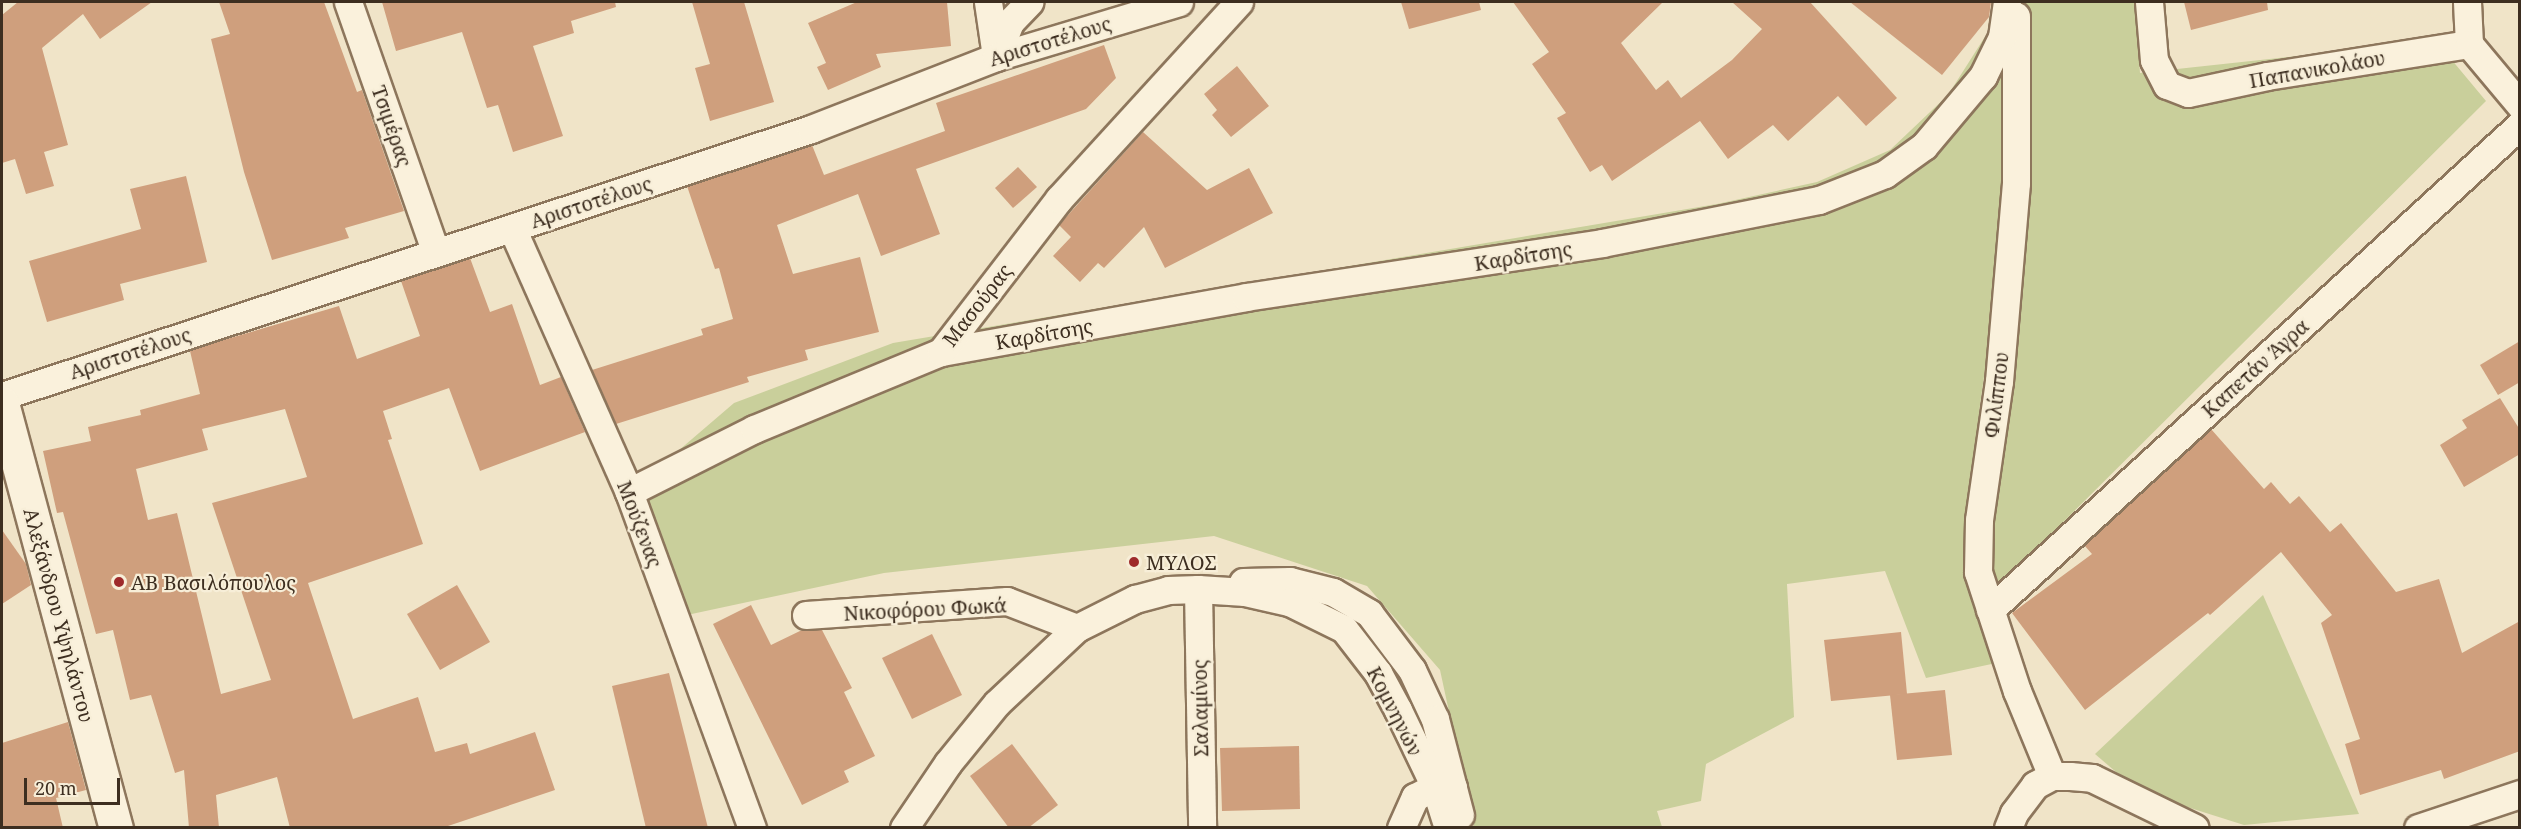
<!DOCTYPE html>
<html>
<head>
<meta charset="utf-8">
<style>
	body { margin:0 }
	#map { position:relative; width:2521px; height:829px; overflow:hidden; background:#f0e4c8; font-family:"Noto Serif",serif }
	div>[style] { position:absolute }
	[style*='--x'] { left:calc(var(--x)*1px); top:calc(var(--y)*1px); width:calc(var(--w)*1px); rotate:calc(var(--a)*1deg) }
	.green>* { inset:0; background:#c9cf9b }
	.building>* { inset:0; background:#cf9f7d }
	.roads { filter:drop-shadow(2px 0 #8d765c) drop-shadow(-2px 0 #8d765c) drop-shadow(0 2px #8d765c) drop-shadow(0 -2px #8d765c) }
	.minor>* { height:27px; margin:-13.5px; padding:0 13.5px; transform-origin:13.5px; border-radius:13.5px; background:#faf1dc }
	.tertiary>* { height:33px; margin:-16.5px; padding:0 16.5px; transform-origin:16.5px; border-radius:16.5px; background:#faf1dc }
	.dots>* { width:16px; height:16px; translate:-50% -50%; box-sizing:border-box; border:3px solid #f7eed8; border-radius:50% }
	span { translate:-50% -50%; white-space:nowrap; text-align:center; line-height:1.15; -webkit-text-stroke:4.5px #f7eed8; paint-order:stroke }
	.street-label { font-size:20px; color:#3d2e20 }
	.poi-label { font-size:20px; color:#3d2e20 }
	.left { translate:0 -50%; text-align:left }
	.frame { position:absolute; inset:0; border:3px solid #3d2e20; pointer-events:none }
	.scale { position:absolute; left:24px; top:778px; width:96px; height:27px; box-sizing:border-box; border:3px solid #3d2e20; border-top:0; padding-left:8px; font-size:18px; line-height:21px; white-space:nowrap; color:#3d2e20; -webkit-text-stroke:4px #f7eed8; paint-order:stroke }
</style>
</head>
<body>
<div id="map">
	<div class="green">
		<i style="clip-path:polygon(2007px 2px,2135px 2px,2140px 73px,2436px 41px,2486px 101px,2001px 584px,1990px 610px,1972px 551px,2022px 179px,2031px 84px,2028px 11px,2026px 79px,1980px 405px,1966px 554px,2001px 662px,1926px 678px,1885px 571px,1787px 584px,1794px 717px,1706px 764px,1701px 801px,1657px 811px,1662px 827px,1474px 827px,1440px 670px,1367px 586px,1214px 536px,884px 573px,673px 618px,629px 492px,651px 473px,649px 466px,664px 463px,734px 403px,893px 343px,1717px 204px,1817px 182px,1890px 150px,1948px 95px)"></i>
		<i style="clip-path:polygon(2263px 595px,2359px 814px,2244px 825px,2165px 800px,2116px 772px,2095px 754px)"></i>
	</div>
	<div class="building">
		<i style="clip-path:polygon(18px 2px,152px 2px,100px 39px,83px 14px,42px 48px,68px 145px,44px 152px,54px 186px,26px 194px,15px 159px,2px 163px,2px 15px)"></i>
		<i style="clip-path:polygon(219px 2px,324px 2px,357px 92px,362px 90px,404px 211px,345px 228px,349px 238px,272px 260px,244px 172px,211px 39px,230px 34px)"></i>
		<i style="clip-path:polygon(382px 2px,615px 2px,616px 7px,571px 21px,574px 33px,533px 46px,563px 136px,513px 152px,498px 105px,487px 108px,462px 32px,396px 51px)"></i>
		<i style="clip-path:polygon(692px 2px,744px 2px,774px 102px,710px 121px,695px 68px,710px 64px)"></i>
		<i style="clip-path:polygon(857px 2px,947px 2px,951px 46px,876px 54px,881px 67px,828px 90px,817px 67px,826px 63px,808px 23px)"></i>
		<i style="clip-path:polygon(1401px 2px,1479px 2px,1481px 10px,1409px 29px)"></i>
		<i style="clip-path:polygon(1513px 2px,1663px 2px,1621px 43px,1656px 90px,1668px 80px,1681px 98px,1732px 60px,1762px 29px,1732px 2px,1810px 2px,1897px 98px,1866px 126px,1838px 96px,1788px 141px,1773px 125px,1728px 159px,1700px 121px,1612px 181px,1602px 165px,1590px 172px,1557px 118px,1566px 113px,1532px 64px,1549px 52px)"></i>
		<i style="clip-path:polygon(1850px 2px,1991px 2px,1989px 17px,1942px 75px)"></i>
		<i style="clip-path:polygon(2184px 2px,2267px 2px,2268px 10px,2191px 30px)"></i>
		<i style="clip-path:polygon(1104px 45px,1116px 78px,1086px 109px,916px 169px,940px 234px,881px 256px,858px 194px,777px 225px,793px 274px,860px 257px,879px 332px,805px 350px,808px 360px,747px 377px,749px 382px,616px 424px,592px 370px,703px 335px,701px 329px,733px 319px,719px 268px,715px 269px,687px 186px,812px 145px,824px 175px,945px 131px,936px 103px)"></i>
		<i style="clip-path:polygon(1237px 66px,1269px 106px,1231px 137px,1212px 115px,1217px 110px,1204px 94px)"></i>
		<i style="clip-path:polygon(1143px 132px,1207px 190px,1249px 168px,1273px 213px,1165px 268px,1144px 227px,1104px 268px,1098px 263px,1080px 282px,1053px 256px,1071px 237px,1059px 225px)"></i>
		<i style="clip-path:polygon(1018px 167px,1037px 187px,1013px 208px,995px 188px)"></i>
		<i style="clip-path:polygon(186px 176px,207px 262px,120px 284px,124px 300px,47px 322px,29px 261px,141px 229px,130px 189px)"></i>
		<i style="clip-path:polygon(evenodd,470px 258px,490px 312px,512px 304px,540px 385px,561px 377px,585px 432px,480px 471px,449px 388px,383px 411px,392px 439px,388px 440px,423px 544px,308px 583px,353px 719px,418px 697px,435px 752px,467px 743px,470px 754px,535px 732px,555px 790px,442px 828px,290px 828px,277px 777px,216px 795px,219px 828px,189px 828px,184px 770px,175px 773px,151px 695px,130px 700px,113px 630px,96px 634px,63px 512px,57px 513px,43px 451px,91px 441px,88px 427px,141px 415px,140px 410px,200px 394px,190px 351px,203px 346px,339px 306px,357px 359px,420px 336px,401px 281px,470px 258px,285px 409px,307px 477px,212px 503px,271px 680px,221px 694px,177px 513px,148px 520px,136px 469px,208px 450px,202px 429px,285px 409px)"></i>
		<i style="clip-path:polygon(2520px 341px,2520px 382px,2498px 395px,2480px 365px)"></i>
		<i style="clip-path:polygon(2500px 398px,2520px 430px,2520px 454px,2464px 487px,2440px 445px,2467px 428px,2462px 420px)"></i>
		<i style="clip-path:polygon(2211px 429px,2264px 489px,2271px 482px,2290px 504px,2299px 496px,2330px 532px,2341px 523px,2396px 592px,2439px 579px,2462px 653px,2520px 621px,2520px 751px,2444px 779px,2441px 770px,2360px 795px,2345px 744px,2360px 739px,2321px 623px,2332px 615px,2281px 552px,2210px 615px,2208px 613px,2085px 710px,2012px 613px,2092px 554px,2084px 545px)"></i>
		<i style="clip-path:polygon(2px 530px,26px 564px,31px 585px,2px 604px)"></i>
		<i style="clip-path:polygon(457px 585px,490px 642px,440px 670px,407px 614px)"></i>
		<i style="clip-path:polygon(751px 605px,771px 645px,802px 630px,822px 630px,852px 688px,844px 692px,875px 756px,844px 771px,849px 782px,802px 805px,713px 624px)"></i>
		<i style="clip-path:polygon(1901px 632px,1907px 694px,1831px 701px,1824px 640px)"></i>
		<i style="clip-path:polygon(932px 634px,962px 695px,912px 719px,882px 658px)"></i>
		<i style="clip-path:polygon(669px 673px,708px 828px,646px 828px,612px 686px)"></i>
		<i style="clip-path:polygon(1945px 690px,1952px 755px,1897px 760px,1890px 695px)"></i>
		<i style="clip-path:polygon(68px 722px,86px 790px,56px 798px,63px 828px,2px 828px,2px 743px)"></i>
		<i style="clip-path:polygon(1012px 744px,1058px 805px,1028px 828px,1009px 828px,970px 776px)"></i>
		<i style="clip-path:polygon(1299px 746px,1300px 809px,1222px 811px,1220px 748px)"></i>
	</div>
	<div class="roads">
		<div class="minor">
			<i style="--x:348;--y:2;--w:264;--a:70.7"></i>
			<i style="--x:988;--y:2;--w:55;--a:81.6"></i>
			<i style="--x:2149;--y:2;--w:58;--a:85.1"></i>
			<i style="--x:2154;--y:60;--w:28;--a:63"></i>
			<i style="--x:2167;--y:85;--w:22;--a:21"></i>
			<i style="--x:2188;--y:93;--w:81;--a:-12.1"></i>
			<i style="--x:2267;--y:76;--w:205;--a:-9"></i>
			<i style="--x:2467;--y:2;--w:42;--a:87.3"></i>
			<i style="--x:2469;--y:44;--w:80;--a:50.1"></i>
			<i style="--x:2016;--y:16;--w:167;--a:90"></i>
			<i style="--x:2016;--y:183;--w:199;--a:94.9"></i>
			<i style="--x:1999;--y:381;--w:140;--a:98.2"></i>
			<i style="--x:1979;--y:520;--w:52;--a:91.1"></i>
			<i style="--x:1978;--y:572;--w:125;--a:71.9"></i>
			<i style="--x:2017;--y:691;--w:92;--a:67.6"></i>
			<i style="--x:996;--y:57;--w:38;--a:-68"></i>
			<i style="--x:1010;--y:22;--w:28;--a:-46"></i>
			<i style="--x:512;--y:228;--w:289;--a:66.1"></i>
			<i style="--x:629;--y:492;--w:358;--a:69.9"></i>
			<i style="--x:941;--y:352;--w:310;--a:-10.2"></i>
			<i style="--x:1246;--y:297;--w:360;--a:-8.6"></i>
			<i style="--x:1602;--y:243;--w:221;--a:-11.2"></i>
			<i style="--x:1819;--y:200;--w:71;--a:-21.5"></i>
			<i style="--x:1885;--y:174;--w:48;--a:-35.7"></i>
			<i style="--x:1924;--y:146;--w:92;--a:-49.9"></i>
			<i style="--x:1983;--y:76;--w:43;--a:-64"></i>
			<i style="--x:2002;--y:37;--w:35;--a:-82"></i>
			<i style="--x:2;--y:396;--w:852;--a:-18.26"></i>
			<i style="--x:811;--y:129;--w:199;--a:-21.3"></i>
			<i style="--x:996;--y:57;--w:191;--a:-16.7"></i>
			<i style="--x:629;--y:492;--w:140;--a:-26.7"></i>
			<i style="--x:754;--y:429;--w:202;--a:-22.4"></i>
			<i style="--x:941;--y:352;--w:193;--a:-52.4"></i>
			<i style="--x:1059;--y:199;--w:267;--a:-47.6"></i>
			<i style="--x:1243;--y:582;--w:47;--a:-1.2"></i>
			<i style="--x:1290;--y:581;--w:44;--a:14.3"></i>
			<i style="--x:1333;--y:592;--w:42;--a:30.3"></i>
			<i style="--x:1369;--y:613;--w:71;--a:53"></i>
			<i style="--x:1412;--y:670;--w:54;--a:64.9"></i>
			<i style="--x:1435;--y:719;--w:99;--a:75.4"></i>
			<i style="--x:1198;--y:589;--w:239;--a:89"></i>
			<i style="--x:1990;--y:610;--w:718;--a:-42.46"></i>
			<i style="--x:806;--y:615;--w:201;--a:-4"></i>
			<i style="--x:1007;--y:601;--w:75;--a:21.1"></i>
			<i style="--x:904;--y:828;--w:78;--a:-55.9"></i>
			<i style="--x:948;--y:763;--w:77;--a:-50.8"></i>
			<i style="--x:997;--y:703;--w:110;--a:-43.2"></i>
			<i style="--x:1077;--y:628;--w:65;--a:-26.6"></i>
			<i style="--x:1135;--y:599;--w:34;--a:-15"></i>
			<i style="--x:1168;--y:590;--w:30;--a:-2"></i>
			<i style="--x:1198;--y:589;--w:47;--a:3.7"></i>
			<i style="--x:1245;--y:592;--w:45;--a:12.8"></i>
			<i style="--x:1289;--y:602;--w:61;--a:26.1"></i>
			<i style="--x:1344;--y:629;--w:56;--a:52.3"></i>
			<i style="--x:1378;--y:673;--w:42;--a:61.6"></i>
			<i style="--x:1398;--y:710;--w:85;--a:64.3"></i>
			<i style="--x:1435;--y:787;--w:43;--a:72.4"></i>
			<i style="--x:1401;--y:828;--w:34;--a:-66"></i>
			<i style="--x:1415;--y:797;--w:22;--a:-27"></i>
			<i style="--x:1435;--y:787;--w:18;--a:0"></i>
			<i style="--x:2008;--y:828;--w:16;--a:-68"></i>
			<i style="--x:2014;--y:813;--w:35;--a:-53"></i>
			<i style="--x:2035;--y:785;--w:19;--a:-28"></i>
			<i style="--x:2052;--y:776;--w:18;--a:0"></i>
			<i style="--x:2070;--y:776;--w:22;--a:5"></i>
			<i style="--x:2092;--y:778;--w:114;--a:25.9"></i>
			<i style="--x:2418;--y:828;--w:108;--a:-18.4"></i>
		</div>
		<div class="tertiary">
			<i style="--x:2;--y:403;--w:440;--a:75"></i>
		</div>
	</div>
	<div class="dots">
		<i style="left:1134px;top:562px;background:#9e2a2b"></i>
		<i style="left:119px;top:582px;background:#9e2a2b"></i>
	</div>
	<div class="street-label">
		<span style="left:1050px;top:41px;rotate:-17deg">Αριστοτέλους</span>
		<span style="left:2317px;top:69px;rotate:-10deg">Παπανικολάου</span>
		<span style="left:392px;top:126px;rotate:71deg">Τσιμέρας</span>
		<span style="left:591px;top:202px;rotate:-18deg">Αριστοτέλους</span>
		<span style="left:1523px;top:256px;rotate:-9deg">Καρδίτσης</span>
		<span style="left:977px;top:305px;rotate:-52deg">Μασούρας</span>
		<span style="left:1044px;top:334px;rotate:-10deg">Καρδίτσης</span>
		<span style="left:130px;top:353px;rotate:-18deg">Αριστοτέλους</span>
		<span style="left:2255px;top:368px;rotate:-42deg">Καπετάν Άγρα</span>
		<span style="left:1996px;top:395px;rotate:-83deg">Φιλίππου</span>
		<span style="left:640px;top:524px;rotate:69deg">Μούζενας</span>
		<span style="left:925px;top:609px;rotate:-3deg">Νικοφόρου Φωκά</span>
		<span style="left:59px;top:615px;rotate:75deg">Αλεξάνδρου Υψηλάντου</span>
		<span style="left:1200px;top:708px;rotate:-91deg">Σαλαμίνος</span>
		<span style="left:1395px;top:711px;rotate:63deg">Κομνηνών</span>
	</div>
	<div class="poi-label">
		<span class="left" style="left:1146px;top:562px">ΜΥΛΟΣ</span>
		<span class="left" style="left:131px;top:582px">ΑΒ Βασιλόπουλος</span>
	</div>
	<div class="frame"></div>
	<div class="scale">20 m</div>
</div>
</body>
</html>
